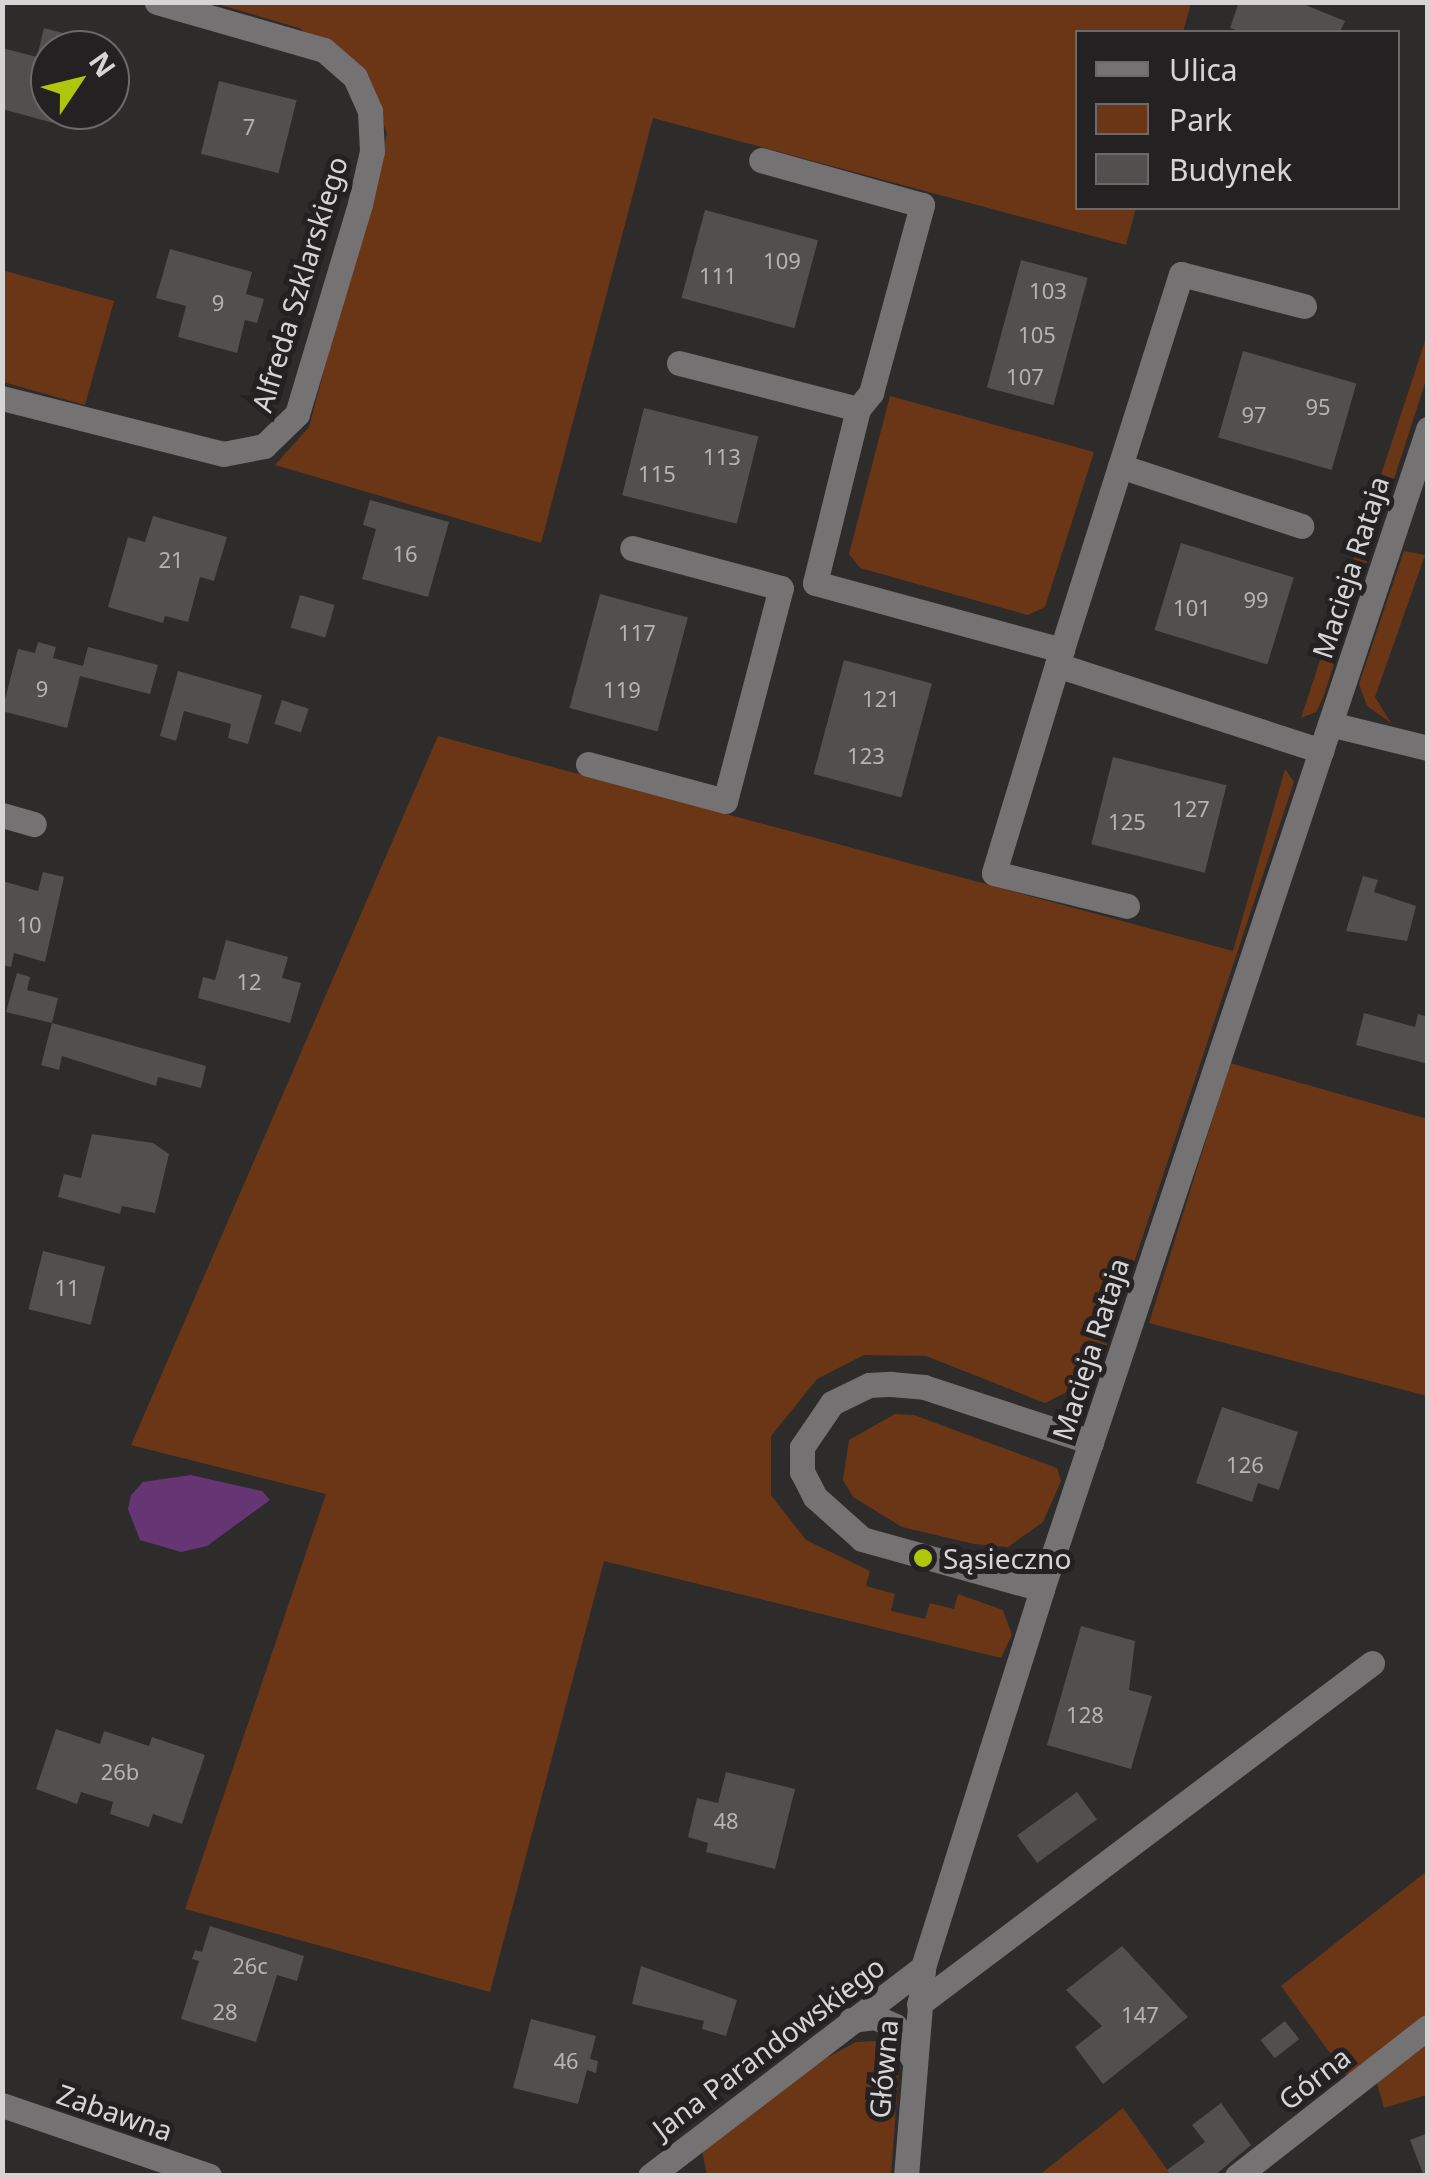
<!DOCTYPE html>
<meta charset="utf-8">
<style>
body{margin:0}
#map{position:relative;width:1430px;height:2178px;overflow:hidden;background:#2e2b2b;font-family:"Noto Sans",sans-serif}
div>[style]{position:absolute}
.green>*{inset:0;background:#6b3615}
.water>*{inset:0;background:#653673}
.building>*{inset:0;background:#524f4e;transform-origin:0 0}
.minor>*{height:25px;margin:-12.5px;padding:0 12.5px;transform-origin:12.5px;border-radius:12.5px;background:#747273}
.dots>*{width:28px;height:28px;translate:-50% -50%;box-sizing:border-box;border:5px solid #242122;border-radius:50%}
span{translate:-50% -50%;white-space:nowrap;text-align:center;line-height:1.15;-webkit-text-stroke:10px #242122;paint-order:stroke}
.number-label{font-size:22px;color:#b6b3b3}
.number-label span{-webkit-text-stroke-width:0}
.street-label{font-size:28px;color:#d7d4d5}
.poi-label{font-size:28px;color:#d7d4d5}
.left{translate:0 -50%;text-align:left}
.frame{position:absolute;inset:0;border:5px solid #d7d4d5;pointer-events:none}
.legend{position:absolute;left:1075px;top:30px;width:325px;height:180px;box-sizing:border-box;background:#242122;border:2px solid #6c696a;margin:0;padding:12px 18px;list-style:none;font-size:30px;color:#d7d4d5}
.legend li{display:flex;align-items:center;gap:20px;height:50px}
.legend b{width:50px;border:2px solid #6c696a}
.north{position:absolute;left:30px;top:30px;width:100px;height:100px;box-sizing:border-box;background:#242122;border:2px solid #6c696a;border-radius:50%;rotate:55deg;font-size:28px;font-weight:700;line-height:40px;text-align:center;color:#d7d4d5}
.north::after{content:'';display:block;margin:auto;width:35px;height:45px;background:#aec60c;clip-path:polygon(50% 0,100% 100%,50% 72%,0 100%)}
</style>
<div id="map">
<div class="green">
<i style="clip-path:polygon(214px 3px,1191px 3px,1183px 32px,1078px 32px,1078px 208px,1136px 208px,1126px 245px,653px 118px,541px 543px,275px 465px,309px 427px,387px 134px,367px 75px,345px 56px,299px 28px)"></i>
<i style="clip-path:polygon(2px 270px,114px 301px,85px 405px,3px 382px)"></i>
<i style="clip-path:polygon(1427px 335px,1427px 377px,1323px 698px,1316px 712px,1301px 718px)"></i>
<i style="clip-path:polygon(890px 396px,1094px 452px,1045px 607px,1028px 615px,860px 568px,849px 554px)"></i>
<i style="clip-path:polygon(1404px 551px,1425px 555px,1375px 697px,1391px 723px,1367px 706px,1359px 684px)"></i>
<i style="clip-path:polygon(438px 736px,1233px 951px,1285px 769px,1294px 782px,1096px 1377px,1045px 1403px,926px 1356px,864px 1355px,817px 1379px,771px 1436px,771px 1495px,806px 1540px,870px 1571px,866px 1586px,895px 1594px,891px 1611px,925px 1619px,930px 1603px,954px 1609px,958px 1594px,1003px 1610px,1012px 1635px,1001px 1658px,604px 1561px,490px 1992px,185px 1909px,326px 1494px,131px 1445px)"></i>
<i style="clip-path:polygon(1230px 1063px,1427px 1119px,1427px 1396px,1149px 1323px)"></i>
<i style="clip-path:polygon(895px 1414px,914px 1415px,1057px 1468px,1061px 1481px,1043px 1522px,1008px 1547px,974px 1544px,902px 1527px,853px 1497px,843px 1480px,849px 1440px)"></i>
<i style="clip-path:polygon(1427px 1871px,1427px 2016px,1349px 2079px,1281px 1986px)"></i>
<i style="clip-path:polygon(875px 2041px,899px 2069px,891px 2175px,707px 2175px,702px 2151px,806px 2069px,856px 2042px)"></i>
<i style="clip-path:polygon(1427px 2041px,1427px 2095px,1384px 2108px,1377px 2083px)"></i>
<i style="clip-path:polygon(1123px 2108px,1171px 2175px,1038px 2176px)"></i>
</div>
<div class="water">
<i style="clip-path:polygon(191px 1475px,262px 1491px,270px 1500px,207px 1546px,181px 1552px,140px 1540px,128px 1509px,131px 1495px,143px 1482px)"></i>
</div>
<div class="building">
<i style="clip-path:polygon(1239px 2px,1298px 2px,1345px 21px,1340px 32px,1242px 32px,1230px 28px)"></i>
<i style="clip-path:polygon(44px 28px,63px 33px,60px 46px,71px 49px,50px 50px,50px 110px,77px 110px,72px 128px,2px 109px,2px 48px,37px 57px)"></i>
<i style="left:219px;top:81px;width:80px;height:75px;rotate:14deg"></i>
<i style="left:705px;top:210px;width:117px;height:91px;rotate:15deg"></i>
<i style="clip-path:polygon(170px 249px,252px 272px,246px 294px,264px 299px,257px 323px,245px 320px,237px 353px,178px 337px,186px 306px,156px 298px)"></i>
<i style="left:1021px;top:260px;width:69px;height:132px;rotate:15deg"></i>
<i style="left:1243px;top:351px;width:118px;height:90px;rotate:16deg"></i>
<i style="left:644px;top:408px;width:118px;height:90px;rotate:14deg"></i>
<i style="clip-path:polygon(370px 500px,449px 522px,428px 597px,362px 579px,376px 529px,363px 525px)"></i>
<i style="clip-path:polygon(153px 516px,227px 537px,214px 581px,200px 577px,188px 622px,165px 616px,163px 623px,108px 607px,128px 537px,145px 542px)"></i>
<i style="left:1181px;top:543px;width:118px;height:91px;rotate:17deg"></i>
<i style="left:600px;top:594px;width:91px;height:118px;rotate:15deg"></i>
<i style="left:300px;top:595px;width:36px;height:34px;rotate:16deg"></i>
<i style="clip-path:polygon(38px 642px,56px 647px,53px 658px,83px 666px,88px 647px,158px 665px,150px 694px,80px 676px,67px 728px,2px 711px,18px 649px,35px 653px)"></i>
<i style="left:844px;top:660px;width:91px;height:118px;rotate:15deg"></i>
<i style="clip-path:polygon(178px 671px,262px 695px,248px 744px,228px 738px,231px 724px,184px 711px,176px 741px,160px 736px)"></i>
<i style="left:282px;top:700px;width:28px;height:25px;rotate:18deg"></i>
<i style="left:1113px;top:757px;width:117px;height:90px;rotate:14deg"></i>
<i style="clip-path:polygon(43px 872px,64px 877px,45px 962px,14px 953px,11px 967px,2px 965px,2px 881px,38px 891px)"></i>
<i style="clip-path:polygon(1363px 876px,1378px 880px,1374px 892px,1416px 906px,1407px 941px,1346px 931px)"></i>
<i style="clip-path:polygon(226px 940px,288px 957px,282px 978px,301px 983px,290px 1023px,198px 998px,203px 977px,215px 980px)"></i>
<i style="clip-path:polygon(17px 973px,30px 977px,27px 990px,58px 998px,52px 1023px,6px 1012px)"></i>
<i style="clip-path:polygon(1364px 1013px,1415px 1027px,1418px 1014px,1428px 1017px,1428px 1064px,1356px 1045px)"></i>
<i style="clip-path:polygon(52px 1023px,206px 1066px,201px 1088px,158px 1077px,156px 1086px,62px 1056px,59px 1070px,41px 1065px)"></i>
<i style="clip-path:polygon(92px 1134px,153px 1143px,169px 1154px,155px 1213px,122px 1206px,120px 1214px,58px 1197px,64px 1174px,81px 1178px)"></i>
<i style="left:43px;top:1251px;width:64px;height:60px;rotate:14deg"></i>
<i style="clip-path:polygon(1222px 1407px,1298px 1432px,1279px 1490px,1258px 1483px,1252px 1502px,1196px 1483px)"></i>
<i style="clip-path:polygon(1081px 1626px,1135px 1641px,1129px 1690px,1152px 1696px,1131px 1769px,1047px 1745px)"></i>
<i style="clip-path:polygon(56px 1729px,100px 1744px,104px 1731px,149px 1746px,152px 1737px,205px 1755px,182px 1824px,153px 1814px,149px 1827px,110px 1814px,113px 1802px,81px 1792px,77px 1804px,36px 1789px)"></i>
<i style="clip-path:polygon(726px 1772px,795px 1789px,775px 1869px,706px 1852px,708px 1843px,688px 1837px,697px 1798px,718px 1803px)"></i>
<i style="left:1077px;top:1792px;width:34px;height:74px;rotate:54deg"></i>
<i style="clip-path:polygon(210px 1926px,304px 1956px,297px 1981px,277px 1975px,256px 2042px,181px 2019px,199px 1961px,192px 1959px,195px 1950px,202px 1952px)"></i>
<i style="clip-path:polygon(1122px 1946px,1188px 2017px,1103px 2084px,1075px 2047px,1102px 2026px,1066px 1990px)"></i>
<i style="clip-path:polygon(641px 1966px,737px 2000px,726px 2036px,702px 2029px,704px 2021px,632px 2004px)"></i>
<i style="clip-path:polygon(531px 2019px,596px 2036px,590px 2059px,598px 2061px,596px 2073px,587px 2070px,578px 2104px,513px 2088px)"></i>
<i style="left:1285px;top:2021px;width:23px;height:31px;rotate:52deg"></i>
<i style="clip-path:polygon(1221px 2103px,1251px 2145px,1214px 2176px,1171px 2176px,1167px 2170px,1205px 2142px,1192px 2125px)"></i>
<i style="clip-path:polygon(1428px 2133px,1428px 2176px,1424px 2176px,1410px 2140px)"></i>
</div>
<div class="minor">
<i style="left:1304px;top:306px;width:127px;rotate:-165.4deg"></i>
<i style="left:1181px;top:274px;width:410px;rotate:107.6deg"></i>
<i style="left:1057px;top:665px;width:278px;rotate:18deg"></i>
<i style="left:679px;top:363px;width:185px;rotate:14.4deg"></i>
<i style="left:858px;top:409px;width:21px;rotate:-51deg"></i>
<i style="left:871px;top:393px;width:195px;rotate:-74.8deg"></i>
<i style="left:922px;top:205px;width:167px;rotate:-164.4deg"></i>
<i style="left:2px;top:398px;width:228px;rotate:14.2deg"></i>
<i style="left:223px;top:454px;width:42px;rotate:-11deg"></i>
<i style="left:264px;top:446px;width:46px;rotate:-44.1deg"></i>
<i style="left:297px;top:414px;width:219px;rotate:-73.3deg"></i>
<i style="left:360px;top:204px;width:54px;rotate:-77.2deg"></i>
<i style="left:372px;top:151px;width:40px;rotate:-92.9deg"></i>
<i style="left:370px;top:111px;width:37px;rotate:-114deg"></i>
<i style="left:355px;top:77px;width:41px;rotate:-138.9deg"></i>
<i style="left:324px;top:50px;width:174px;rotate:-164deg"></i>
<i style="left:858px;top:409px;width:179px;rotate:103.9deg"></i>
<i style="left:815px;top:583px;width:256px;rotate:15.2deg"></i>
<i style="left:1120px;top:466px;width:191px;rotate:18.3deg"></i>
<i style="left:1057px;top:665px;width:217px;rotate:106.9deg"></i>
<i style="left:994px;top:873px;width:137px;rotate:13.9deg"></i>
<i style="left:1330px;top:724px;width:101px;rotate:13.8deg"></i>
<i style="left:588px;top:764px;width:142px;rotate:15.1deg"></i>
<i style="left:725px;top:801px;width:220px;rotate:-75.3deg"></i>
<i style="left:781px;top:588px;width:154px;rotate:-165deg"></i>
<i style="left:2px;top:815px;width:33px;rotate:16deg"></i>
<i style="left:1042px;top:1589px;width:187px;rotate:-164.5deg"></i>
<i style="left:862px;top:1539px;width:63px;rotate:-138.2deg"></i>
<i style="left:815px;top:1497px;width:28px;rotate:-117deg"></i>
<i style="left:802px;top:1472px;width:25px;rotate:-90deg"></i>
<i style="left:802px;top:1447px;width:53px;rotate:-55.7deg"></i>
<i style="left:832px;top:1403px;width:41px;rotate:-25.9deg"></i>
<i style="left:869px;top:1385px;width:22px;rotate:-3deg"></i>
<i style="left:891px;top:1384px;width:33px;rotate:5deg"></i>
<i style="left:924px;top:1387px;width:176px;rotate:18.2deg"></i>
<i style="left:919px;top:2004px;width:567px;rotate:-36.97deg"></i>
<i style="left:851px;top:2020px;width:24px;rotate:-7deg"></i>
<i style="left:875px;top:2017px;width:22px;rotate:24deg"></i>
<i style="left:895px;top:2026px;width:37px;rotate:61deg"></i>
<i style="left:2px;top:2105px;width:219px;rotate:18.9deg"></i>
<i style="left:650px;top:2176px;width:344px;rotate:-37.4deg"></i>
<i style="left:906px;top:2176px;width:210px;rotate:-85.3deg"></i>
<i style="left:923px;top:1967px;width:396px;rotate:-72.5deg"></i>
<i style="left:1042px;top:1589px;width:1223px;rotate:-71.59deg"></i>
<i style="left:1237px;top:2176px;width:242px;rotate:-38deg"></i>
</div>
<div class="dots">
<i style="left:923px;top:1558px;background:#aec60c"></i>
</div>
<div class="number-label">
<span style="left:249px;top:127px">7</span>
<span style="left:782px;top:261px">109</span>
<span style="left:718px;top:276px">111</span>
<span style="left:1048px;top:291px">103</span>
<span style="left:218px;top:303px">9</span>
<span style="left:1037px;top:335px">105</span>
<span style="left:1025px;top:377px">107</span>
<span style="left:1318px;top:407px">95</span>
<span style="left:1254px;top:415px">97</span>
<span style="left:722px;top:457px">113</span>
<span style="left:657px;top:474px">115</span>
<span style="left:405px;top:554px">16</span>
<span style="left:171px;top:560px">21</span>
<span style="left:1256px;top:600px">99</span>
<span style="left:1192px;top:608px">101</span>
<span style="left:637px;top:633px">117</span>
<span style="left:42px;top:689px">9</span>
<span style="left:622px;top:690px">119</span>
<span style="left:881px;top:699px">121</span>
<span style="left:866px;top:756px">123</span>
<span style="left:1191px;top:809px">127</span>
<span style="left:1127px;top:822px">125</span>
<span style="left:29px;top:925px">10</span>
<span style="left:249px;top:982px">12</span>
<span style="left:67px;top:1288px">11</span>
<span style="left:1245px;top:1465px">126</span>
<span style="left:1085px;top:1715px">128</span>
<span style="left:120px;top:1772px">26b</span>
<span style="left:726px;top:1821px">48</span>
<span style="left:250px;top:1966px">26c</span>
<span style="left:225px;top:2012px">28</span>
<span style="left:1140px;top:2015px">147</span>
<span style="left:566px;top:2061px">46</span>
</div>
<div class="street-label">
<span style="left:299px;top:284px;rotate:-73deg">Alfreda Szklarskiego</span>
<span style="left:1350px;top:567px;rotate:-72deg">Macieja Rataja</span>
<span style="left:1090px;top:1349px;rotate:-72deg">Macieja Rataja</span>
<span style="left:768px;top:2047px;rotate:-37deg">Jana Parandowskiego</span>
<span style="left:883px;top:2069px;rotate:-85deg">Główna</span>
<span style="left:1314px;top:2078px;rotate:-38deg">Górna</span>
<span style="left:115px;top:2112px;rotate:19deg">Zabawna</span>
</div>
<div class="poi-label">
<span class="left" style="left:943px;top:1558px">Sąsieczno</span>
</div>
<div class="frame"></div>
<ul class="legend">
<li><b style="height:12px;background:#747273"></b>Ulica</li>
<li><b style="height:28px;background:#6b3615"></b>Park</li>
<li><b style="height:28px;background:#524f4e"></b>Budynek</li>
</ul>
<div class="north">N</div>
</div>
